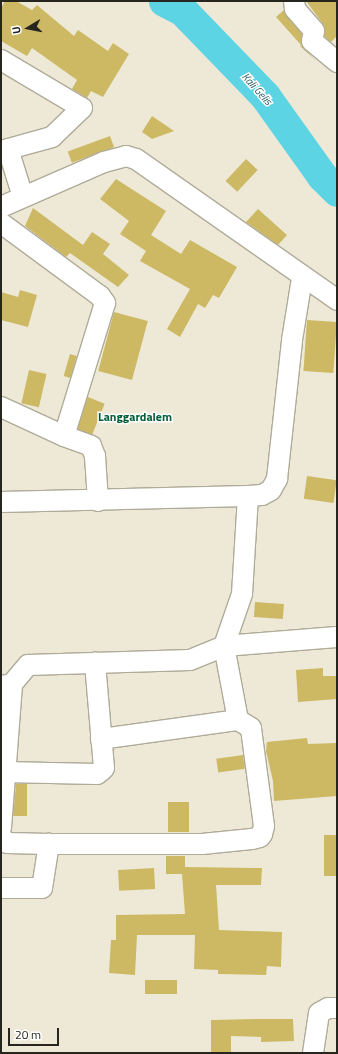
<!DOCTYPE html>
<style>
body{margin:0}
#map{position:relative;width:338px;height:1054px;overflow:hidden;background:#eee9d7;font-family:"Titillium Web",sans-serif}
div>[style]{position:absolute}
.river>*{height:31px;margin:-15.5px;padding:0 15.5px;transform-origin:15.5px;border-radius:15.5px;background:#5dd4e4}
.building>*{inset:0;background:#cdb964;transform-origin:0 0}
.roads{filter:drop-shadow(1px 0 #afab99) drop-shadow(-1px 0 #afab99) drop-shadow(0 1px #afab99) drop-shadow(0 -1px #afab99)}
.minor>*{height:20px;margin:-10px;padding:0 10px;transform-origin:10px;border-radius:10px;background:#fff}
span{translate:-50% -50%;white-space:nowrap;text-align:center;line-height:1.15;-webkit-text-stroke:3px #fff;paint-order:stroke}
.water-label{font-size:11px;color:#2c5e65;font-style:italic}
.quarter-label{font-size:12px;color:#005d37;font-weight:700}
.frame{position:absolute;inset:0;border:2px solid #26251e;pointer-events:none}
.north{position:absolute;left:8px;top:8px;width:40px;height:40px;-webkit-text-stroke:3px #fff;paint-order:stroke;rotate:260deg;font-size:11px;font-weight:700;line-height:16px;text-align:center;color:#26251e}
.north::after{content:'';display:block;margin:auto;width:14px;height:18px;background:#26251e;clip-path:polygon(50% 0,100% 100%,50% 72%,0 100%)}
.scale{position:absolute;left:8px;top:1028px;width:51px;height:18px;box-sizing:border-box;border:2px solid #26251e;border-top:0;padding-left:5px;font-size:12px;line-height:14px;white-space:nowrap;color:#26251e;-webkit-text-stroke:3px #fff;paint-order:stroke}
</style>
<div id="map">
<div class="river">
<i style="left:164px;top:1px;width:20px;rotate:27deg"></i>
<i style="left:182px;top:10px;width:120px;rotate:46deg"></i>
<i style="left:265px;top:96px;width:98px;rotate:54.5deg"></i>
<i style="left:322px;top:176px;width:21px;rotate:45deg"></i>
</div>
<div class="building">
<i style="clip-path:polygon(5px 1px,16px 1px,32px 10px,37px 5px,74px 36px,78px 30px,108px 51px,113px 43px,129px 54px,103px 97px,91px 91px,87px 98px,72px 89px,77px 80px,32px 48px,27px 56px,1px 41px,1px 8px)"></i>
<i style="clip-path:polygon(306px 1px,337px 1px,337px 36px,331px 42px,325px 37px,323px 24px)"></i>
<i style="clip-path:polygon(284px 10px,302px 34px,301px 45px,315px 60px,300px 46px,301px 45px,276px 17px)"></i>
<i style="clip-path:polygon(152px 116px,174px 131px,152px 139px,142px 132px)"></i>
<i style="left:110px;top:136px;width:12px;height:45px;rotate:70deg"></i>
<i style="left:246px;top:159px;width:16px;height:30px;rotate:43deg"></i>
<i style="clip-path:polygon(116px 179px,166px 211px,151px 235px,181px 254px,190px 240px,237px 267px,219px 298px,213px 295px,205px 308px,198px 304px,180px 337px,167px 329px,190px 289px,140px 261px,146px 251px,120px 234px,129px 221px,100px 199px)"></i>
<i style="clip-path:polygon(33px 208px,83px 245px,92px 232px,110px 244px,103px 254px,129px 275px,118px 287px,70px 253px,66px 257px,25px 226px)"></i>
<i style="clip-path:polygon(258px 209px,287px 235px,278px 245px,246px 222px)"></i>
<i style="clip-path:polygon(20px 290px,37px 295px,28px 327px,1px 320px,1px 292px,18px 297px)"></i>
<i style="left:114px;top:312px;width:35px;height:61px;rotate:15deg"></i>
<i style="left:307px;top:320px;width:30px;height:51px;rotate:4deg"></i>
<i style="left:70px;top:354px;width:7px;height:23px;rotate:16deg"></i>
<i style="left:29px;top:370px;width:18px;height:34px;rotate:13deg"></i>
<i style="left:88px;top:397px;width:18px;height:34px;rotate:22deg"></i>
<i style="left:307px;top:476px;width:30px;height:23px;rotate:8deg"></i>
<i style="left:255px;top:602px;width:29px;height:15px;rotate:4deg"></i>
<i style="clip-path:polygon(323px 668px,323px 676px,337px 676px,337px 699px,298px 702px,296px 670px)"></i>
<i style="clip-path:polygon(307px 738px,308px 744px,336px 743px,337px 796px,274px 801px,273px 781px,266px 751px,267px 742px)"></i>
<i style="left:243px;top:755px;width:14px;height:27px;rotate:82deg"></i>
<i style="clip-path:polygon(16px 784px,27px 784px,27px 816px,13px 816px)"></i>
<i style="left:168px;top:802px;width:21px;height:30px"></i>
<i style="left:324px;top:835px;width:13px;height:41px"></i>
<i style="clip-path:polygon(166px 856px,185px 856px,185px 867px,262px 868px,261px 885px,216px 885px,219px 930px,282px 932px,281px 967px,267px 966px,266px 975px,218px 974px,218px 970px,194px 969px,195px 935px,137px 935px,135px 975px,109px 973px,111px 940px,116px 940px,116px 915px,185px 914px,182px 874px,166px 874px)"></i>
<i style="left:154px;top:868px;width:21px;height:36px;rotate:87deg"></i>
<i style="left:145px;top:980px;width:32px;height:14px"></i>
<i style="clip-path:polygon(260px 1019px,293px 1019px,294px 1041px,261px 1042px,261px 1037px,231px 1036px,231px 1053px,211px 1053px,211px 1020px)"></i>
</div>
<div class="roads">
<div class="minor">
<i style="left:294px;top:1px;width:8px;rotate:83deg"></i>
<i style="left:295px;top:9px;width:29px;rotate:49deg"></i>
<i style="left:314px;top:31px;width:10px;rotate:101deg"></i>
<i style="left:312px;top:41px;width:33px;rotate:40deg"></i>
<i style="left:1px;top:60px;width:94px;rotate:30.7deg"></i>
<i style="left:82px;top:108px;width:42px;rotate:136deg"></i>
<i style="left:52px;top:137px;width:53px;rotate:164.6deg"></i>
<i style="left:8px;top:149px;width:50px;rotate:72.6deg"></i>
<i style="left:1px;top:207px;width:112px;rotate:-23.6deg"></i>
<i style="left:104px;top:162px;width:23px;rotate:-15deg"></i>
<i style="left:126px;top:156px;width:10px;rotate:17deg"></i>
<i style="left:136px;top:159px;width:246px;rotate:35deg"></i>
<i style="left:1px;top:223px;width:123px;rotate:36.4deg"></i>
<i style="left:100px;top:296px;width:9px;rotate:54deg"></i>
<i style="left:105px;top:303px;width:139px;rotate:107.1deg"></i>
<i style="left:64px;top:436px;width:29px;rotate:20deg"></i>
<i style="left:91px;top:446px;width:11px;rotate:68deg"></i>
<i style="left:95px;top:456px;width:45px;rotate:86.2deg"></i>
<i style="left:1px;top:407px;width:69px;rotate:24.7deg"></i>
<i style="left:1px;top:502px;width:247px;rotate:-1.4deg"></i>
<i style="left:248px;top:496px;width:14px;rotate:-4deg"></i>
<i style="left:262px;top:495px;width:10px;rotate:-29deg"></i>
<i style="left:271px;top:490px;width:13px;rotate:-61deg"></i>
<i style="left:277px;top:479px;width:140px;rotate:-83.8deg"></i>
<i style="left:292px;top:340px;width:63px;rotate:-80.8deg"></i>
<i style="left:1px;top:686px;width:11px;rotate:-10deg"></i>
<i style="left:12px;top:684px;width:25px;rotate:-50deg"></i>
<i style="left:28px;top:665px;width:162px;rotate:-1.8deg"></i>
<i style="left:190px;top:660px;width:37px;rotate:-22deg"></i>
<i style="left:224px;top:646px;width:113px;rotate:-4.6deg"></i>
<i style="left:101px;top:739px;width:138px;rotate:-7.9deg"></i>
<i style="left:4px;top:772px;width:93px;rotate:1.2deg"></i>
<i style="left:97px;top:774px;width:5px;rotate:-37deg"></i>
<i style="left:101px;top:771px;width:4px;rotate:-45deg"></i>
<i style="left:104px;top:768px;width:106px;rotate:-94.9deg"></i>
<i style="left:1px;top:828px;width:144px;rotate:-85.6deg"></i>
<i style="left:1px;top:837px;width:8px;rotate:45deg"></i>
<i style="left:7px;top:843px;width:42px;rotate:1.4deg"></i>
<i style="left:1px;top:888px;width:41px"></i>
<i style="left:42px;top:888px;width:45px;rotate:-81deg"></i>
<i style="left:49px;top:844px;width:153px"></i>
<i style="left:202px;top:844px;width:50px;rotate:-5.7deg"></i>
<i style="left:252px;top:839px;width:8px;rotate:-14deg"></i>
<i style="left:260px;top:837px;width:4px;rotate:-56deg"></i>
<i style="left:262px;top:834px;width:8px;rotate:-76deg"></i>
<i style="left:264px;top:826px;width:99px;rotate:-97.6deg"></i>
<i style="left:251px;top:728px;width:15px;rotate:-148deg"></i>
<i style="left:238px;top:720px;width:75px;rotate:-100.7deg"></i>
<i style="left:224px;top:646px;width:55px;rotate:-70.9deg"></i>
<i style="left:242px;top:594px;width:98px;rotate:-86.5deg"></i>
<i style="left:313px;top:1053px;width:40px;rotate:-81.5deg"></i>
<i style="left:319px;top:1013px;width:10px;rotate:-29deg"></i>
<i style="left:328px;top:1008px;width:9px"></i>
</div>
</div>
<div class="water-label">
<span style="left:257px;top:89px;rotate:48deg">Kali Gelis</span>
</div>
<div class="quarter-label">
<span style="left:135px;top:417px">Langgardalem</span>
</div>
<div class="frame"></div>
<div class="north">U</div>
<div class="scale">20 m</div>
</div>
